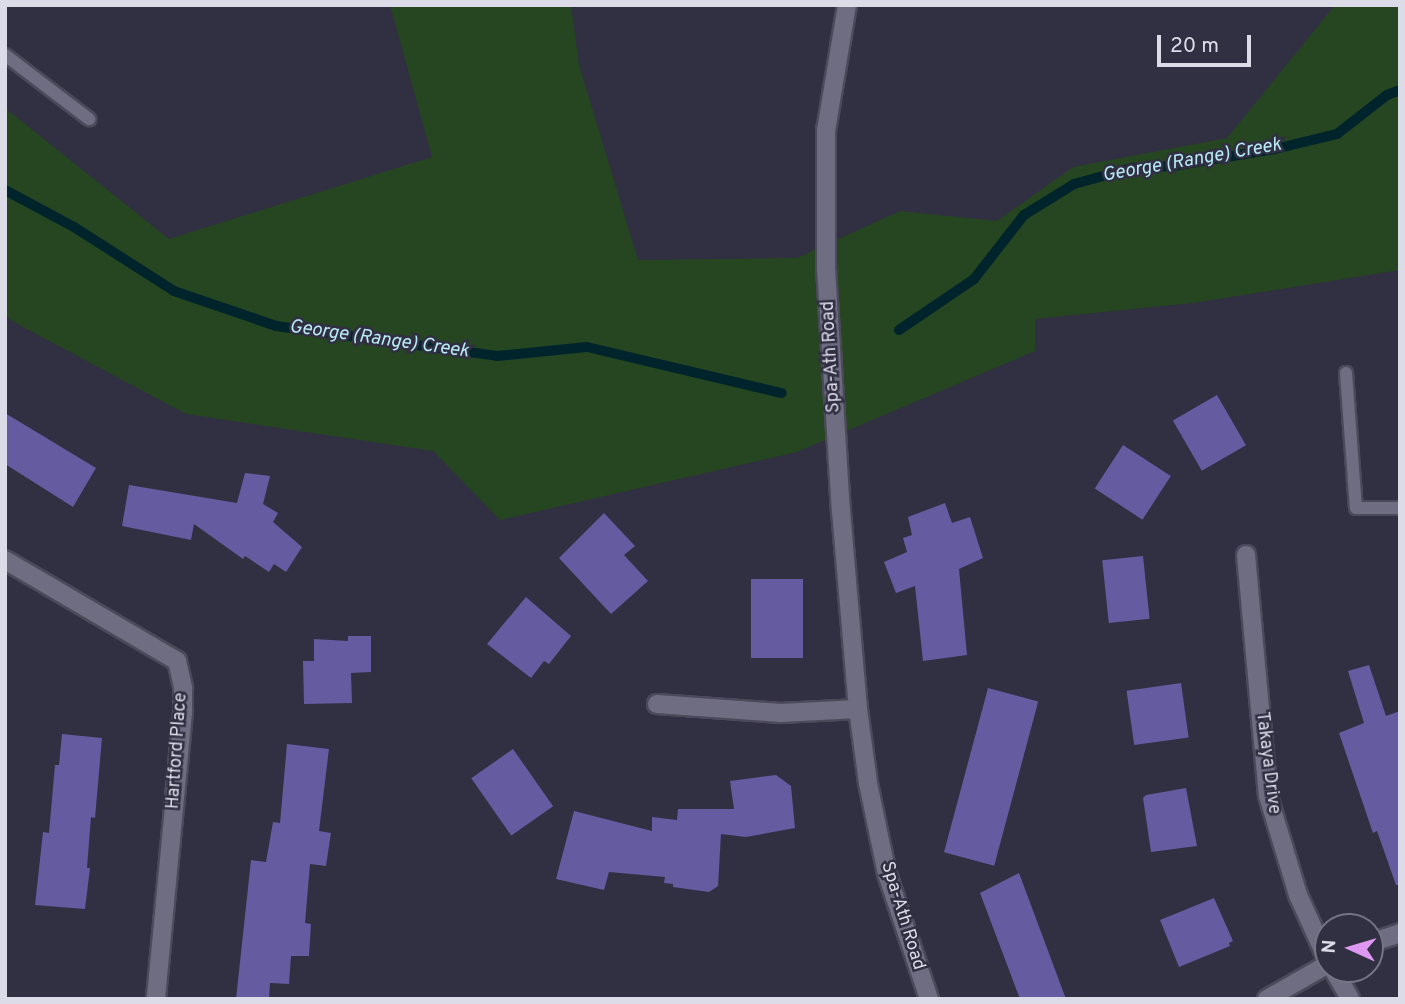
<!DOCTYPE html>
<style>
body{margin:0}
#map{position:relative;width:1405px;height:1004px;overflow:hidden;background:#312f42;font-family:Overpass,sans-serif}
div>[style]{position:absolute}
.green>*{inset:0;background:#254621}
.stream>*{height:10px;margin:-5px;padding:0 5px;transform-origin:5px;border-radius:5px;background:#00242b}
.building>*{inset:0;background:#655ba0;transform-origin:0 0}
.roads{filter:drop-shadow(2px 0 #4c4a5a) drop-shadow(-2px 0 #4c4a5a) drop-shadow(0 2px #4c4a5a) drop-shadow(0 -2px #4c4a5a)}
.service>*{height:12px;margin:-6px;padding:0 6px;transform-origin:6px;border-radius:6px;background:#6e6d82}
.minor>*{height:18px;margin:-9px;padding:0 9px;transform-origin:9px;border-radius:9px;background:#6e6d82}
span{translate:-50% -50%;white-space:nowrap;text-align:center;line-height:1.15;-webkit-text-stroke:5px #312f42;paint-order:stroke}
.street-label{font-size:18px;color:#dcdbe8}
.water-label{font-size:19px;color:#b7eaf6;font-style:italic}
.frame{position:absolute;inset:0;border:7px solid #dcdbe8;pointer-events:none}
.north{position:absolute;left:1314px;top:913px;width:70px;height:70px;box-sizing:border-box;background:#312f42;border:2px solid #757484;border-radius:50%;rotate:274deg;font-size:19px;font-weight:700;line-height:28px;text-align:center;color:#dcdbe8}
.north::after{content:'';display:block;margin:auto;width:24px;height:32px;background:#df98f2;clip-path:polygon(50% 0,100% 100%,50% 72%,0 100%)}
.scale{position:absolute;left:1157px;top:35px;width:94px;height:32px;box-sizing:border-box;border:4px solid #dcdbe8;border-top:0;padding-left:9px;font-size:21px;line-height:24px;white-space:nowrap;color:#dcdbe8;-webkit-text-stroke:5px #312f42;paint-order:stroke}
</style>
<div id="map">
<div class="green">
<i style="clip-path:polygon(390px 5px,571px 5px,579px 65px,638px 260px,797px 258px,900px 211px,997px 221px,1073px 167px,1227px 138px,1335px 5px,1400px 5px,1400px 270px,1193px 303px,1035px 319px,1035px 351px,797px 452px,500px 520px,433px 451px,186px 414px,12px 321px,5px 314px,5px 108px,169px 239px,432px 157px)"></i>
</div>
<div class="stream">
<i style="left:5px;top:190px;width:78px;rotate:28.2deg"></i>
<i style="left:74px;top:227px;width:119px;rotate:32.6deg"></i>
<i style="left:174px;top:291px;width:108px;rotate:18.9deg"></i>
<i style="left:276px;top:326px;width:223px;rotate:7.7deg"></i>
<i style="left:497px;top:356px;width:90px;rotate:-5.7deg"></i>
<i style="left:587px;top:347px;width:200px;rotate:13.3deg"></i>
<i style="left:899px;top:330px;width:91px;rotate:-34.2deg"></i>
<i style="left:974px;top:279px;width:81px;rotate:-52deg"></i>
<i style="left:1024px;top:215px;width:59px;rotate:-31.8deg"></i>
<i style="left:1074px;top:184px;width:60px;rotate:-15.4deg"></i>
<i style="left:1132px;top:168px;width:41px;rotate:-2.8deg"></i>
<i style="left:1173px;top:166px;width:103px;rotate:-9.5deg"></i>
<i style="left:1275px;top:149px;width:64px;rotate:-13.6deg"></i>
<i style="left:1337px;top:134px;width:63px;rotate:-38deg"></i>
<i style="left:1387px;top:95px;width:14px;rotate:-21deg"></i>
</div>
<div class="building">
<i style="left:1217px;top:395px;width:58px;height:51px;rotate:60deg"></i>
<i style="clip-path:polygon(5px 413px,96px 468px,73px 507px,5px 464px)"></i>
<i style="left:1123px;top:445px;width:57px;height:52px;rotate:33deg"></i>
<i style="clip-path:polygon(245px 473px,270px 476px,263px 504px,278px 513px,273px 522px,302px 547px,286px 572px,274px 564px,269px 572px,245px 556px,243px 559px,194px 524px,191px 540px,122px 526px,129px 485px,237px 503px)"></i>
<i style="clip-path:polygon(945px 503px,952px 523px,970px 517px,983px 558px,959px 569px,967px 655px,923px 661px,915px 586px,896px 593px,884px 562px,907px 552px,903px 538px,912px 535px,908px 517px)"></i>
<i style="clip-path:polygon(604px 513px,635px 546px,624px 555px,648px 581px,611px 614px,559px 558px)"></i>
<i style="left:1143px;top:556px;width:63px;height:41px;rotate:84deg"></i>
<i style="left:803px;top:579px;width:79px;height:52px;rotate:90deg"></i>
<i style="clip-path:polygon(526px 597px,571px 636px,549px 664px,544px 661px,531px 678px,487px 644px)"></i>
<i style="clip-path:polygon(348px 636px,371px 636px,371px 672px,351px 673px,352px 703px,304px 704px,303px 661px,314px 661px,314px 639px,348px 641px)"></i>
<i style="clip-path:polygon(1369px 665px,1386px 716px,1400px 711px,1400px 885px,1396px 885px,1377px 831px,1373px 833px,1339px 733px,1364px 723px,1348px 671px)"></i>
<i style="left:1181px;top:683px;width:55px;height:55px;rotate:82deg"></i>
<i style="left:988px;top:688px;width:52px;height:170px;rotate:15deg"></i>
<i style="clip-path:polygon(62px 734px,102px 738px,95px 818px,91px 817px,87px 868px,90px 868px,85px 909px,35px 905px,43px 832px,49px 833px,55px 765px,59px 765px)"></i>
<i style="clip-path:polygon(287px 744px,329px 749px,319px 831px,331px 833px,326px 866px,310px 864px,305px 923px,311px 924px,309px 956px,291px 956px,289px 984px,270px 983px,269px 999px,236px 999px,251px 860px,266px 862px,273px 822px,280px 823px)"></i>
<i style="left:513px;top:749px;width:70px;height:51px;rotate:55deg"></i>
<i style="clip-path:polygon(776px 775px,791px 786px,795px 828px,746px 837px,721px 834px,718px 886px,709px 892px,673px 887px,673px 884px,664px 883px,665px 877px,609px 872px,604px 890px,556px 879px,574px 811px,652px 831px,652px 817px,677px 820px,678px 809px,734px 809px,730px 781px)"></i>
<i style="clip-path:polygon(1186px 788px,1197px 846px,1151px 852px,1143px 798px,1146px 795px)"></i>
<i style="clip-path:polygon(1019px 873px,1066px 999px,1020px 999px,980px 893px)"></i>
<i style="clip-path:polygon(1214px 898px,1233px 941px,1229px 943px,1230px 946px,1179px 967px,1160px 920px)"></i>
</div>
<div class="roads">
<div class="service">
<i style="left:5px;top:55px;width:106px;rotate:37.3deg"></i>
<i style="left:1346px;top:373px;width:135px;rotate:85.8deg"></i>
<i style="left:1356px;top:508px;width:44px"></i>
</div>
<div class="minor">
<i style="left:847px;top:5px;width:127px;rotate:99.5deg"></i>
<i style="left:826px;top:130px;width:138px;rotate:90deg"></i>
<i style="left:826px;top:268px;width:243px;rotate:86.5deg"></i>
<i style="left:841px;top:511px;width:199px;rotate:85.1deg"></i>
<i style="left:858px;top:709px;width:75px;rotate:82.3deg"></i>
<i style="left:868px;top:783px;width:93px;rotate:78.2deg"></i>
<i style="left:887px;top:874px;width:132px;rotate:71.4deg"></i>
<i style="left:1246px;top:555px;width:242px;rotate:84.8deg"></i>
<i style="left:1268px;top:796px;width:103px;rotate:73.1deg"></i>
<i style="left:1298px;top:895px;width:72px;rotate:65.6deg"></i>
<i style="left:5px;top:560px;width:199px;rotate:30.4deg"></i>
<i style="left:177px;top:661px;width:28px;rotate:77deg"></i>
<i style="left:183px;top:688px;width:24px;rotate:90deg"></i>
<i style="left:183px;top:712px;width:288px;rotate:95.4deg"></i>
<i style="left:657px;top:704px;width:124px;rotate:4.2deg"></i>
<i style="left:781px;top:713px;width:77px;rotate:-3deg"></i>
<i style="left:1370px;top:943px;width:32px;rotate:-18deg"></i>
<i style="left:1333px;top:969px;width:34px;rotate:60deg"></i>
<i style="left:1267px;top:999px;width:70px;rotate:-29.8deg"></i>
</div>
</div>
<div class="street-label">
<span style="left:832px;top:357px;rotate:-93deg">Spa-Ath Road</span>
<span style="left:178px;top:751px;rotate:-86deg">Hartford Place</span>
<span style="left:1267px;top:763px;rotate:83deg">Takaya Drive</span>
<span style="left:902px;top:916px;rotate:73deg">Spa-Ath Road</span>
</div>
<div class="water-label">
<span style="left:1192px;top:161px;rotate:-10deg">George (Range) Creek</span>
<span style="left:379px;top:340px;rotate:8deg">George (Range) Creek</span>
</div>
<div class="frame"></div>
<div class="north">N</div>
<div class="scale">20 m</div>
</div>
